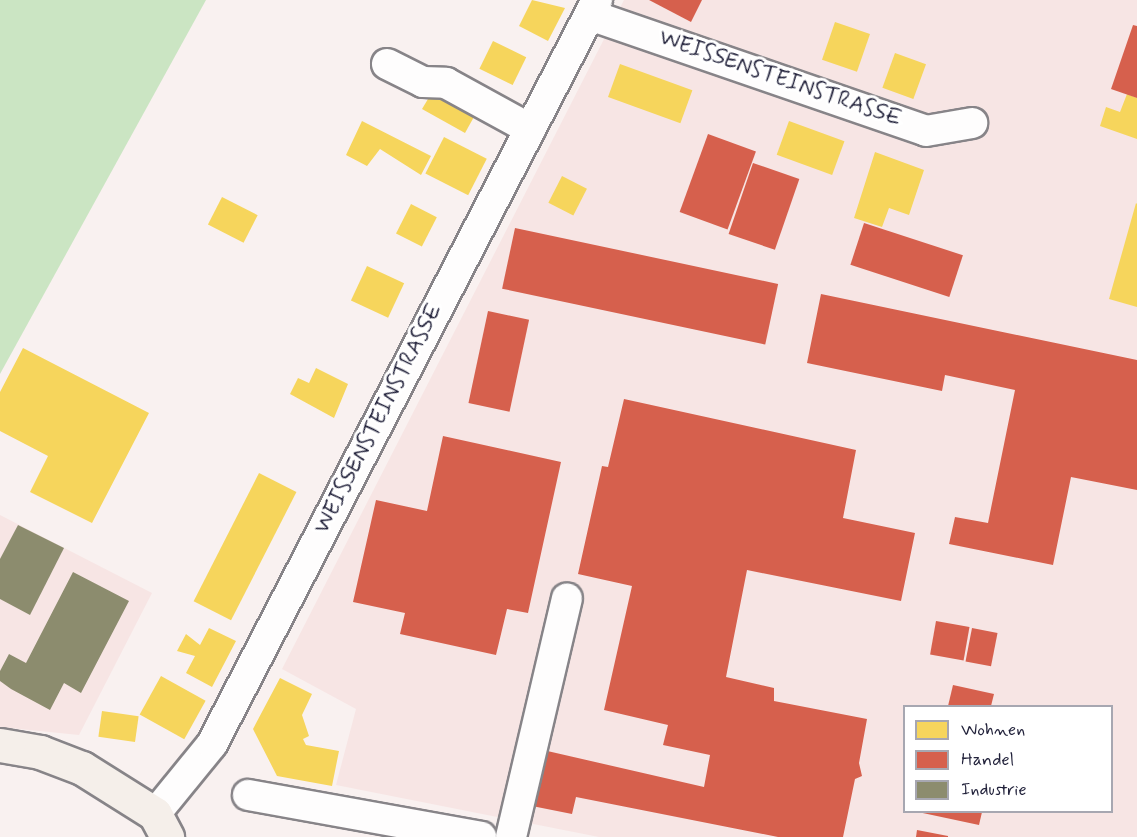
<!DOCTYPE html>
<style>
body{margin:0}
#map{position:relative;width:1137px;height:837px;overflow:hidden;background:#f9f1f0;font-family:Mynerve,sans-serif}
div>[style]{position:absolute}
.built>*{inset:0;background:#f7e5e4}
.green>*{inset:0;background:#cbe5c3}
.homes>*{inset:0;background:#f6d55c;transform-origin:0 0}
.shops>*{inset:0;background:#d6604d;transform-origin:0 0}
.industry>*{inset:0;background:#8c8c6e}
.roads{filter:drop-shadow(2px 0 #878488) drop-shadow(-2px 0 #878488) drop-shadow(0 2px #878488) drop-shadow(0 -2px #878488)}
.minor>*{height:30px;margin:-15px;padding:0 15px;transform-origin:15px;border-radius:15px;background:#fefdfd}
.major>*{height:33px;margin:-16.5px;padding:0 16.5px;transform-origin:16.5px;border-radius:16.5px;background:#f5efea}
span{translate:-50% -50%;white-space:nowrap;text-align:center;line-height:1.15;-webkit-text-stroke:6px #fff;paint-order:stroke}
.street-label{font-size:22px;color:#22223b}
.legend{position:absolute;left:903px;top:705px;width:210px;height:108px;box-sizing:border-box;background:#fff;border:2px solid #a7a7b1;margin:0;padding:8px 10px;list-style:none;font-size:18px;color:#22223b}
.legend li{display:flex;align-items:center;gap:12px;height:30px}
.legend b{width:30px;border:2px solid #a7a7b1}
</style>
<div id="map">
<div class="built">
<i style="clip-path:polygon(evenodd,624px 0,1137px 0,1137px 837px,599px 837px,336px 785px,356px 709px,282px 669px,624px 0,904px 706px,1112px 706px,1112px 812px,904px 812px,904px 706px)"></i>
<i style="clip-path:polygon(0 515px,152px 593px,79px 735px,0 727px)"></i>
</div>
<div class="green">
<i style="clip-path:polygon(0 0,206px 0,0 374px)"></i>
</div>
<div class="homes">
<i style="clip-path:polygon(532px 0,565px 8px,548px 41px,519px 26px)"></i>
<i style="left:835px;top:22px;width:37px;height:40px;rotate:19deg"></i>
<i style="left:493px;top:41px;width:37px;height:31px;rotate:26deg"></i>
<i style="left:895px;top:53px;width:33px;height:37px;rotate:20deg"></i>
<i style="left:620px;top:64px;width:77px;height:35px;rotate:20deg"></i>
<i style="clip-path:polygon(434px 89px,480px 106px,465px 133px,422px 109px)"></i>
<i style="clip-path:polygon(1127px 94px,1137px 98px,1137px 139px,1100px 126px,1106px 107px,1120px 112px)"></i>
<i style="clip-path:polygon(362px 121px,431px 156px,421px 175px,380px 149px,367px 166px,346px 155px)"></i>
<i style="left:789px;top:121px;width:59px;height:36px;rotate:20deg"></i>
<i style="left:444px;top:137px;width:48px;height:41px;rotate:27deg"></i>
<i style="clip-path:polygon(875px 152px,924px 170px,909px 215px,889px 208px,882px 227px,854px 218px)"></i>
<i style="left:562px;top:176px;width:28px;height:30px;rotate:27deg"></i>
<i style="left:222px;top:197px;width:40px;height:31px;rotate:27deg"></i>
<i style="clip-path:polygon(1136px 203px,1137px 204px,1137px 307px,1109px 299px)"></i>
<i style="left:411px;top:204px;width:29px;height:33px;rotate:27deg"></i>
<i style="left:367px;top:266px;width:41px;height:38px;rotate:25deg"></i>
<i style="clip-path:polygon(23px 348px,149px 413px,92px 523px,30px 492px,48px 456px,0 431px,0 392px)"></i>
<i style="clip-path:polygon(316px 368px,348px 384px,334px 418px,290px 394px,298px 378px,309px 383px)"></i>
<i style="left:259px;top:473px;width:42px;height:144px;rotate:27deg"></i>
<i style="clip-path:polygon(209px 628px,236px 641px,212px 687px,186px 673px,195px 656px,177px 651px,186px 634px,200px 645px)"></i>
<i style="left:161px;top:676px;width:51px;height:44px;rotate:29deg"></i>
<i style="clip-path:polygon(280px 678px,312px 694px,302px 715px,309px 736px,303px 739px,306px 745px,339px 751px,332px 786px,277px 776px,253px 729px)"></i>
<i style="left:102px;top:711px;width:37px;height:26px;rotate:8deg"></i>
</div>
<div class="shops">
<i style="clip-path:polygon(649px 0,702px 0,691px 22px)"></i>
<i style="clip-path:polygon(1133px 25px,1137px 26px,1137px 98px,1111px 89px)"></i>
<i style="left:708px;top:134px;width:51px;height:83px;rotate:20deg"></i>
<i style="left:753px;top:163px;width:49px;height:75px;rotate:19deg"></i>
<i style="left:864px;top:223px;width:104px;height:44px;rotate:18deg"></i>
<i style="left:515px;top:228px;width:269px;height:62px;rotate:12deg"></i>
<i style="clip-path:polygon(821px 294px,1137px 360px,1137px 490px,1071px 477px,1053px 565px,949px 544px,955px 517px,988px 523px,1015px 390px,945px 375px,942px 391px,807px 363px)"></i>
<i style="left:488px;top:311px;width:42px;height:94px;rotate:12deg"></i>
<i style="clip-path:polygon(624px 399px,856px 450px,843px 518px,915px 533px,901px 601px,747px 570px,726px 677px,774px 688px,774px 701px,867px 719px,859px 763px,862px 776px,855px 779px,843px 837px,778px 837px,576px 797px,572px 814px,532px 806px,543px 750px,704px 787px,710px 755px,663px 745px,668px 725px,604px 710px,632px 586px,578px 574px,602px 466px,608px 467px)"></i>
<i style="clip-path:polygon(443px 436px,561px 462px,528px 613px,507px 609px,496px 655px,400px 634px,405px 613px,353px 602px,376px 500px,427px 511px)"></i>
<i style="left:936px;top:621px;width:34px;height:34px;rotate:10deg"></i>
<i style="left:972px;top:628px;width:26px;height:34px;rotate:11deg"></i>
<i style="clip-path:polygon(953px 685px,994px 694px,991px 706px,948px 706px)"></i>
<i style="clip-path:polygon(918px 812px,982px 812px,979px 825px)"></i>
<i style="clip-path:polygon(917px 830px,948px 836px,948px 837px,916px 837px)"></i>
</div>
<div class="industry">
<i style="clip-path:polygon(18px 525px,64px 548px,30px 615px,0 599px,0 559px)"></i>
<i style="clip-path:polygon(73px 572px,129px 601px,81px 693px,64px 683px,50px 710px,11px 689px,0 681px,0 671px,9px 654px,26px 663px)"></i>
</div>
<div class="roads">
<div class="minor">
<i style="left:590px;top:15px;width:355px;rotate:19deg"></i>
<i style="left:926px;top:131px;width:47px;rotate:-9.9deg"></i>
<i style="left:387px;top:64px;width:40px;rotate:26.6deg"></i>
<i style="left:423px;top:82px;width:23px;rotate:2deg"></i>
<i style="left:446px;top:83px;width:96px;rotate:28.7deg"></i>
<i style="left:248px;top:795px;width:237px;rotate:10.2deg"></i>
<i style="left:155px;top:814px;width:90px;rotate:-50.8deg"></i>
<i style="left:212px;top:744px;width:838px;rotate:-62.64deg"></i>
<i style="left:511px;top:837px;width:245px;rotate:-76.8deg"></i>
</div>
<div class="major">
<i style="left:0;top:745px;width:41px;rotate:9.9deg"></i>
<i style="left:40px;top:752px;width:45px;rotate:20.9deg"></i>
<i style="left:82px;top:768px;width:86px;rotate:32.2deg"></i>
<i style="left:155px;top:814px;width:26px;rotate:62deg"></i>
</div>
</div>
<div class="street-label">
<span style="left:780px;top:79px;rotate:19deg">WEISSENSTEINSTRASSE</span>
<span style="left:379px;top:419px;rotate:-63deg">WEISSENSTEINSTRASSE</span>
</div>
<ul class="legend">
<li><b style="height:16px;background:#f6d55c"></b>Wohnen</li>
<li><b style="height:16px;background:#d6604d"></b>Handel</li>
<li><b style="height:16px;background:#8c8c6e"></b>Industrie</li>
</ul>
</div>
